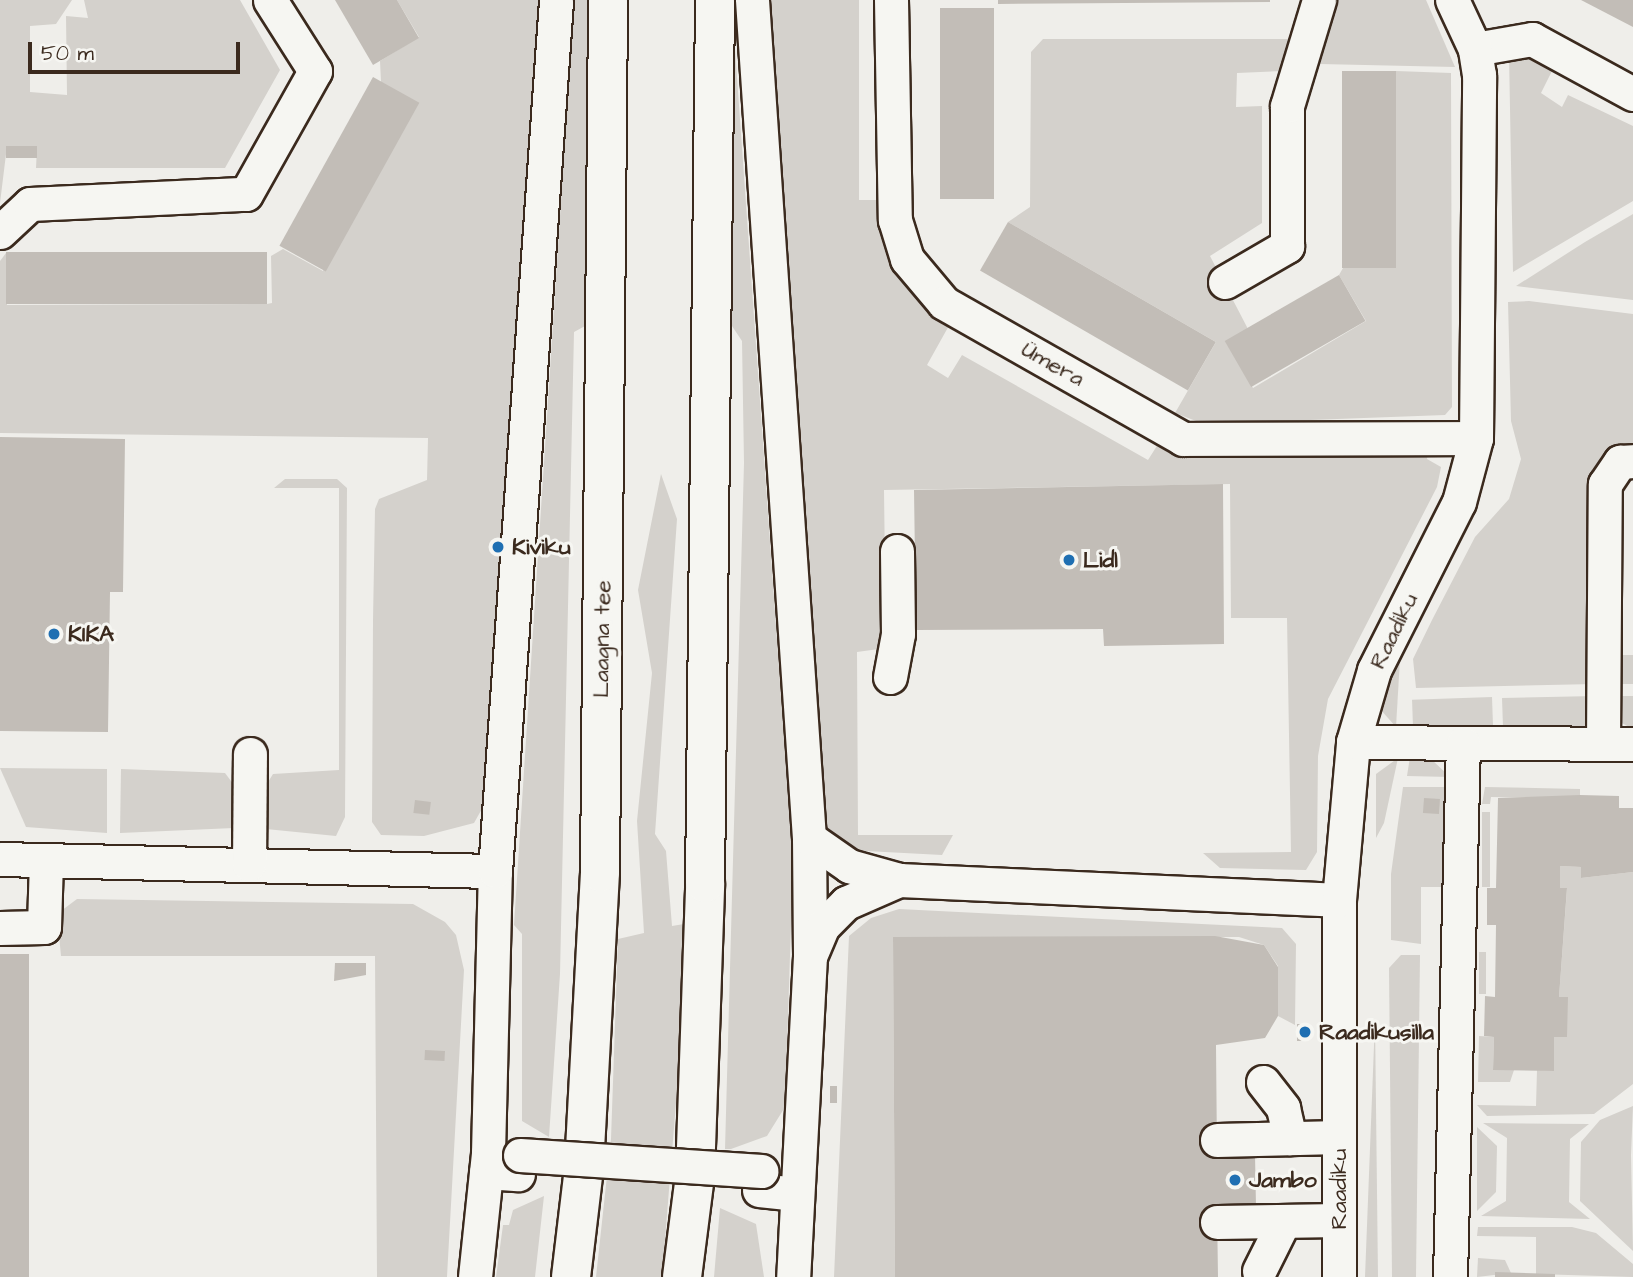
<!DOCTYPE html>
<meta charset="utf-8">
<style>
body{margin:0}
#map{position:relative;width:1633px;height:1277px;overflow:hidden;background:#efeeea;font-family:"Architects Daughter",sans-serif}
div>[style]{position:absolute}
.green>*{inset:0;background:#d4d1cc;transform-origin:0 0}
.building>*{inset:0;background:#c2bdb7;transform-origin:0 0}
.roads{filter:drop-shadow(2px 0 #3b2a1e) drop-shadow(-2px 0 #3b2a1e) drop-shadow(0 2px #3b2a1e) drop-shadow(0 -2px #3b2a1e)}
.minor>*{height:33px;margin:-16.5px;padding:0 16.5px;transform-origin:16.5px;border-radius:16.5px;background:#f6f6f2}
.major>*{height:38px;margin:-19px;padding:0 19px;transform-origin:19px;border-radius:19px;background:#f6f6f2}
.bridges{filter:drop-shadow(2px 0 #3b2a1e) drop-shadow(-2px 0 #3b2a1e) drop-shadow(0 2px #3b2a1e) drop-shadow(0 -2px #3b2a1e)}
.minor-bridge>*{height:33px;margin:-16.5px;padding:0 16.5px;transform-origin:16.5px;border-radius:16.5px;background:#f6f6f2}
.dots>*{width:19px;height:19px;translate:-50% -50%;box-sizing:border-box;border:4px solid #f6f6f2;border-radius:50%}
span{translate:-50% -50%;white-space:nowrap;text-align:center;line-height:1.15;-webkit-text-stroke:6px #f6f6f2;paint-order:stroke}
.street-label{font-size:23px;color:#3b2a1e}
.poi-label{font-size:23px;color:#3b2a1e;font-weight:700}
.left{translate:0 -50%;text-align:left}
.scale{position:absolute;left:28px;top:42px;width:212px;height:32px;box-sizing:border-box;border:4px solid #3b2a1e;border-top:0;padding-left:9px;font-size:21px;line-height:24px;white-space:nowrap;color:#3b2a1e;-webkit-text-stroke:5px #f6f6f2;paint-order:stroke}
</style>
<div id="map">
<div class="green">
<i style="clip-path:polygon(0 0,72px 0,56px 24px,30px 26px,30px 92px,67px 95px,66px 16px,88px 18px,84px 0,240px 0,280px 70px,225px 168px,36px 168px,37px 147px,7px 146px,0 203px)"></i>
<i style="clip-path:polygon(397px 0,543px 0,483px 807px,474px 823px,424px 836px,381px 835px,372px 822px,373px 620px,375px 509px,379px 499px,427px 480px,428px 438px,0 433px,0 261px,6px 253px,7px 305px,267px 304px,272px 303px,271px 256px,283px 249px,323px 271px,381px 82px,380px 61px,419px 37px)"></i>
<i style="clip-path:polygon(574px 0,589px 0,585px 326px,574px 332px,560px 974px,549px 1137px,522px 1121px,522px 934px,514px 925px)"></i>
<i style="clip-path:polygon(767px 0,859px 0,859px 200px,883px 200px,951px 322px,927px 365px,948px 378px,962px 355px,1148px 460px,1160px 441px,1201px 457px,1428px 451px,1427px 459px,1441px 467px,1437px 487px,1328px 699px,1318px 756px,1317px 852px,1306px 870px,1220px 868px,1203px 853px,1291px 852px,1287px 618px,1231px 618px,1230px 484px,884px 490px,886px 648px,857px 652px,858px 835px,953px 835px,942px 855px,866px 851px,844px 848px,825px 826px)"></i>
<i style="clip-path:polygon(1338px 0,1426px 0,1455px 67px,1320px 64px)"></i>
<i style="clip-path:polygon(1043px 39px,1293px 39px,1282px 71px,1237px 73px,1236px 107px,1262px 106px,1262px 223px,1210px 256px,1248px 329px,1226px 342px,1253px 388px,1366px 321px,1339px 275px,1343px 268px,1396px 267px,1396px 71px,1451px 73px,1452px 407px,1445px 415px,1204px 424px,1175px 413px,1216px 342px,1008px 222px,1030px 207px,1031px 52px)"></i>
<i style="clip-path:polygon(735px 49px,793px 865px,785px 1107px,767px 1136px,731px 1149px,725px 1149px,744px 463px,742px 341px,732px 326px)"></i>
<i style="clip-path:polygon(1516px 52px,1557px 61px,1541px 93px,1562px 107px,1568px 95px,1633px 126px,1633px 201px,1513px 272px,1509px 54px)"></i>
<i style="clip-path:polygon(1633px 214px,1633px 300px,1516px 286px,1585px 242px)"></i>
<i style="clip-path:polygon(1529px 301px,1633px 314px,1633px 448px,1601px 456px,1593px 475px,1595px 684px,1416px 688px,1413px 659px,1432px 620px,1475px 537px,1509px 499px,1521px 459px,1511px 421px,1508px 302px)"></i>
<i style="clip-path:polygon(661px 474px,677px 519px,655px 834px,666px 851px,672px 926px,684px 924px,680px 1053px,662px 1277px,596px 1277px,611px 1139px,618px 939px,644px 933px,637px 821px,652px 673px,638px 590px)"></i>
<i style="clip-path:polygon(285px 479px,337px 479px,347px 488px,345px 817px,336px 836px,266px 829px,265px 787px,273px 774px,339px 770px,339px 488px,274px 488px)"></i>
<i style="clip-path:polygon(1622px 655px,1633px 655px,1633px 684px,1615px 684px,1615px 663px)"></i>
<i style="clip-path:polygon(1400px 659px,1396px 727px,1380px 709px)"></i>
<i style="clip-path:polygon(1595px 696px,1589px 724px,1580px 728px,1503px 727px,1502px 698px)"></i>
<i style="clip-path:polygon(1615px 696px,1633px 696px,1633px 729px,1616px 720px)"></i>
<i style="left:1492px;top:697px;width:30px;height:80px;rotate:88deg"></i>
<i style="clip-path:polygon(1410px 757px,1430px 758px,1450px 777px,1407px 776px)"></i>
<i style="clip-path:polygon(1398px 758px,1384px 823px,1376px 838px,1376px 774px)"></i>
<i style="clip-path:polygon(0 768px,107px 769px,107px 833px,26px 827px)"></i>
<i style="clip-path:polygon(121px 769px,225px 773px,234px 785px,234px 828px,120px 833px)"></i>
<i style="clip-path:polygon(1403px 787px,1451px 787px,1444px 887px,1421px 887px,1421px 944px,1391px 940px,1391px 874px)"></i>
<i style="clip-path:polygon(1485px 787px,1580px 789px,1580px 798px,1491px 797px,1490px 804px,1482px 804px)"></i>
<i style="left:1482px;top:812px;width:8px;height:75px"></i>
<i style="clip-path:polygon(1560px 866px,1581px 867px,1581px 878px,1633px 872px,1633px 1084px,1594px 1114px,1487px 1116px,1477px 1105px,1536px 1106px,1537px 1070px,1554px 1071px,1554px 1037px,1567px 997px,1559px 997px,1567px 889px,1560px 888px)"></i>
<i style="clip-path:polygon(77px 899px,413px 904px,445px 922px,456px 935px,464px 970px,447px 1277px,377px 1277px,375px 956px,61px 956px,57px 914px)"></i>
<i style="clip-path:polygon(899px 909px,1282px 928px,1296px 944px,1295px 1025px,1278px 1016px,1278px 966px,1264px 945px,1239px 937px,893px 937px,895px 1277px,834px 1277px,849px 936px,871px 918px)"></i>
<i style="left:1479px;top:952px;width:7px;height:42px"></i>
<i style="clip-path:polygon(1401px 955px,1420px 955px,1416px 1277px,1392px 1277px,1389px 968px)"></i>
<i style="clip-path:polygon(1375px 1020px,1378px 1277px,1365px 1277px)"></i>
<i style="clip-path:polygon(1479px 1036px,1494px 1037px,1493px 1069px,1514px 1070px,1510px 1082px,1478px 1082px)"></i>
<i style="clip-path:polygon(1633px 1106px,1631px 1155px,1633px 1251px,1580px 1201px,1581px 1142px,1600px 1120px)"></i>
<i style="clip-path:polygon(1483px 1123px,1589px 1124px,1570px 1139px,1569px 1202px,1590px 1219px,1481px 1216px,1506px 1201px,1507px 1138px)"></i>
<i style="clip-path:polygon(1477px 1127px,1497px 1146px,1496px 1192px,1477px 1211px)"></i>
<i style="clip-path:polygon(544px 1196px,535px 1277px,496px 1277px,503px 1225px,509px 1225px,513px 1210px)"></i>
<i style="clip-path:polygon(720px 1208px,756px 1224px,764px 1277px,714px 1277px)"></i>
<i style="clip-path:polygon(1478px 1227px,1572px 1227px,1596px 1233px,1633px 1264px,1633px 1277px,1536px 1274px,1536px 1237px,1477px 1236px)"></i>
<i style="clip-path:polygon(1478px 1258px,1505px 1260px,1511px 1273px,1477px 1277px)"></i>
</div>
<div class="building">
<i style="clip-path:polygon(335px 0,397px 0,419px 38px,373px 65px)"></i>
<i style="clip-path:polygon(998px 0,1270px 0,1270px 2px,998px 4px)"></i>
<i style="clip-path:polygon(1581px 0,1633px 0,1633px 27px)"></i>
<i style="left:994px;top:8px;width:191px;height:54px;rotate:90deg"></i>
<i style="left:1342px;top:71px;width:54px;height:197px"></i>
<i style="left:373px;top:77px;width:53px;height:193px;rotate:29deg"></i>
<i style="left:6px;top:146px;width:31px;height:12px"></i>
<i style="left:1008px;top:222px;width:240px;height:56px;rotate:30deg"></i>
<i style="left:267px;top:252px;width:52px;height:261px;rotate:90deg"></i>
<i style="left:1339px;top:275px;width:53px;height:132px;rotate:60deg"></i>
<i style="clip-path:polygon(0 437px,125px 439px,123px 592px,110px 592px,108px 732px,0 731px)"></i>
<i style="clip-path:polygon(1223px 484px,1224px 644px,1104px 646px,1103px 629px,916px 630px,914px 490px)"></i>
<i style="clip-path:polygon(1580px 795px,1619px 796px,1619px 808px,1633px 808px,1633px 872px,1581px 878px,1581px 867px,1560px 866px,1560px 888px,1567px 888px,1559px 997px,1568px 997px,1567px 1037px,1554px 1037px,1554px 1071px,1493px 1070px,1494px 1037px,1484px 1036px,1485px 996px,1495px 997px,1496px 925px,1487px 925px,1487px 888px,1496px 888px,1498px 798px)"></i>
<i style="left:1424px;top:798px;width:16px;height:15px;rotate:4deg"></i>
<i style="left:415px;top:800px;width:16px;height:13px;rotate:7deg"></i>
<i style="clip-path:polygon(893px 937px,1215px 936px,1264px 945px,1278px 967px,1278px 1016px,1265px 1038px,1216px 1045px,1217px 1154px,1255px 1154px,1256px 1207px,1217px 1207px,1218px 1277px,895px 1277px)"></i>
<i style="left:0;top:954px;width:29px;height:323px"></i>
<i style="clip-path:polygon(335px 963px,366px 963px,366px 975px,334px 981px)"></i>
<i style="left:1297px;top:1024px;width:7px;height:17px"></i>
<i style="left:425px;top:1050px;width:20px;height:10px;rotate:3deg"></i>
<i style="left:830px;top:1086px;width:7px;height:17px"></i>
<i style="clip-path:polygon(1495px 1272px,1555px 1274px,1555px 1277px,1495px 1277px)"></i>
</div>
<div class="roads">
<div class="minor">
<i style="left:752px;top:0;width:840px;rotate:86.11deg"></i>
<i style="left:809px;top:838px;width:118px;rotate:89.5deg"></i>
<i style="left:810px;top:956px;width:321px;rotate:93deg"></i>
<i style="left:891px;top:0;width:220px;rotate:89deg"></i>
<i style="left:895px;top:220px;width:41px;rotate:72.9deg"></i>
<i style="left:907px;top:259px;width:57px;rotate:49.9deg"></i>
<i style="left:944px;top:303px;width:275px;rotate:29.6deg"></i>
<i style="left:1183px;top:439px;width:293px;rotate:-0.2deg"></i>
<i style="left:1475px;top:49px;width:58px;rotate:-10deg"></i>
<i style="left:1532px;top:39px;width:115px;rotate:28.6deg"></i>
<i style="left:0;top:232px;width:41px;rotate:-43deg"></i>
<i style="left:30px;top:204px;width:216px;rotate:-2.7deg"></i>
<i style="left:246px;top:194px;width:141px;rotate:-60.7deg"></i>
<i style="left:315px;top:71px;width:84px;rotate:-122.4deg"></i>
<i style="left:1225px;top:282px;width:72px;rotate:-30.1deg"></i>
<i style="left:1287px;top:246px;width:140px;rotate:-90deg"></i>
<i style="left:1287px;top:106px;width:111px;rotate:-73.2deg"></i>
<i style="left:890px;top:677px;width:44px;rotate:-79.5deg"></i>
<i style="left:898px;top:634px;width:83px;rotate:-90.7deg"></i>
<i style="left:1353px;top:742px;width:280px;rotate:0.4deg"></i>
<i style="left:1603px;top:743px;width:259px;rotate:-89.6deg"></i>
<i style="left:1605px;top:484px;width:27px;rotate:-56deg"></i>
<i style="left:1620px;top:462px;width:13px;rotate:-4deg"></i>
<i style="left:809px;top:838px;width:49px;rotate:35deg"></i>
<i style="left:849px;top:866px;width:52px;rotate:15.6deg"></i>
<i style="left:899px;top:880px;width:440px;rotate:2.6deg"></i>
<i style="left:0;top:859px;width:495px;rotate:1.4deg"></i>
<i style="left:249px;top:864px;width:110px;rotate:-89.5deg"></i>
<i style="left:0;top:928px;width:44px;rotate:-1.3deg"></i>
<i style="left:44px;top:927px;width:67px;rotate:-88.3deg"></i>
<i style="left:811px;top:954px;width:30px;rotate:-67deg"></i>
<i style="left:823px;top:926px;width:33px;rotate:-45deg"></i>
<i style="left:846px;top:903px;width:58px;rotate:-23.5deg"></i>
<i style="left:1263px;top:1082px;width:33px;rotate:52deg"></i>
<i style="left:1283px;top:1108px;width:31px;rotate:77deg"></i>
<i style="left:1217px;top:1140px;width:122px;rotate:-1.4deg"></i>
<i style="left:486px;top:1172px;width:32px;rotate:4deg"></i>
<i style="left:759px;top:1190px;width:38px;rotate:6deg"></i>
<i style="left:1217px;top:1222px;width:121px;rotate:-0.9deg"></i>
<i style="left:1259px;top:1271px;width:56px;rotate:-63.4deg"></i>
<i style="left:475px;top:1277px;width:125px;rotate:-84deg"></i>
<i style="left:488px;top:1153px;width:282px;rotate:-88.6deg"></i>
<i style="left:495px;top:871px;width:873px;rotate:-85.99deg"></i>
<i style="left:1339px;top:1277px;width:377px;rotate:-90deg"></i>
<i style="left:1339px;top:900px;width:159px;rotate:-84.9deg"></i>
<i style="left:1353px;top:742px;width:75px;rotate:-73.7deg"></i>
<i style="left:1374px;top:670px;width:188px;rotate:-63.2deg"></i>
<i style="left:1459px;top:502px;width:66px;rotate:-75.1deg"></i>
<i style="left:1476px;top:438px;width:363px;rotate:-89.5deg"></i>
<i style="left:1479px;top:75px;width:26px;rotate:-99deg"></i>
<i style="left:1475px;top:49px;width:54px;rotate:-115.1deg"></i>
<i style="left:1450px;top:1277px;width:534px;rotate:-88.61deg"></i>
</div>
<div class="major">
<i style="left:571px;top:1277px;width:110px;rotate:-83.2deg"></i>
<i style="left:584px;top:1168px;width:296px;rotate:-86.9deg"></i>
<i style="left:600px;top:872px;width:872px;rotate:-89.47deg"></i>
<i style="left:682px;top:1277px;width:102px;rotate:-82.7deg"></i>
<i style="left:695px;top:1176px;width:293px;rotate:-88deg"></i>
<i style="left:705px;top:883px;width:883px;rotate:-89.35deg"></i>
</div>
</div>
<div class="bridges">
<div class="minor-bridge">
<i style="left:520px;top:1155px;width:242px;rotate:3.8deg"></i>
</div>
</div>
<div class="dots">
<i style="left:498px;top:547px;background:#1f6fb2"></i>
<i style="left:1069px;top:560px;background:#1f6fb2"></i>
<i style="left:54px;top:634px;background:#1f6fb2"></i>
<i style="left:1305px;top:1032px;background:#1f6fb2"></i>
<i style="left:1235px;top:1180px;background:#1f6fb2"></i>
</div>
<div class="street-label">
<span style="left:1053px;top:364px;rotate:29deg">Ümera</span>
<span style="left:1394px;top:631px;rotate:-64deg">Raadiku</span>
<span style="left:602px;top:639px;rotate:-89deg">Laagna tee</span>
<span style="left:1339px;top:1189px;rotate:-90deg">Raadiku</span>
</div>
<div class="poi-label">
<span class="left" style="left:512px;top:547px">Kiviku</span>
<span class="left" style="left:1083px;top:560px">Lidl</span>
<span class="left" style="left:68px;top:634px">KIKA</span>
<span class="left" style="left:1319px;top:1032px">Raadikusilla</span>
<span class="left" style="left:1249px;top:1180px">Jambo</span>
</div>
<div class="scale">50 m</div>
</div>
